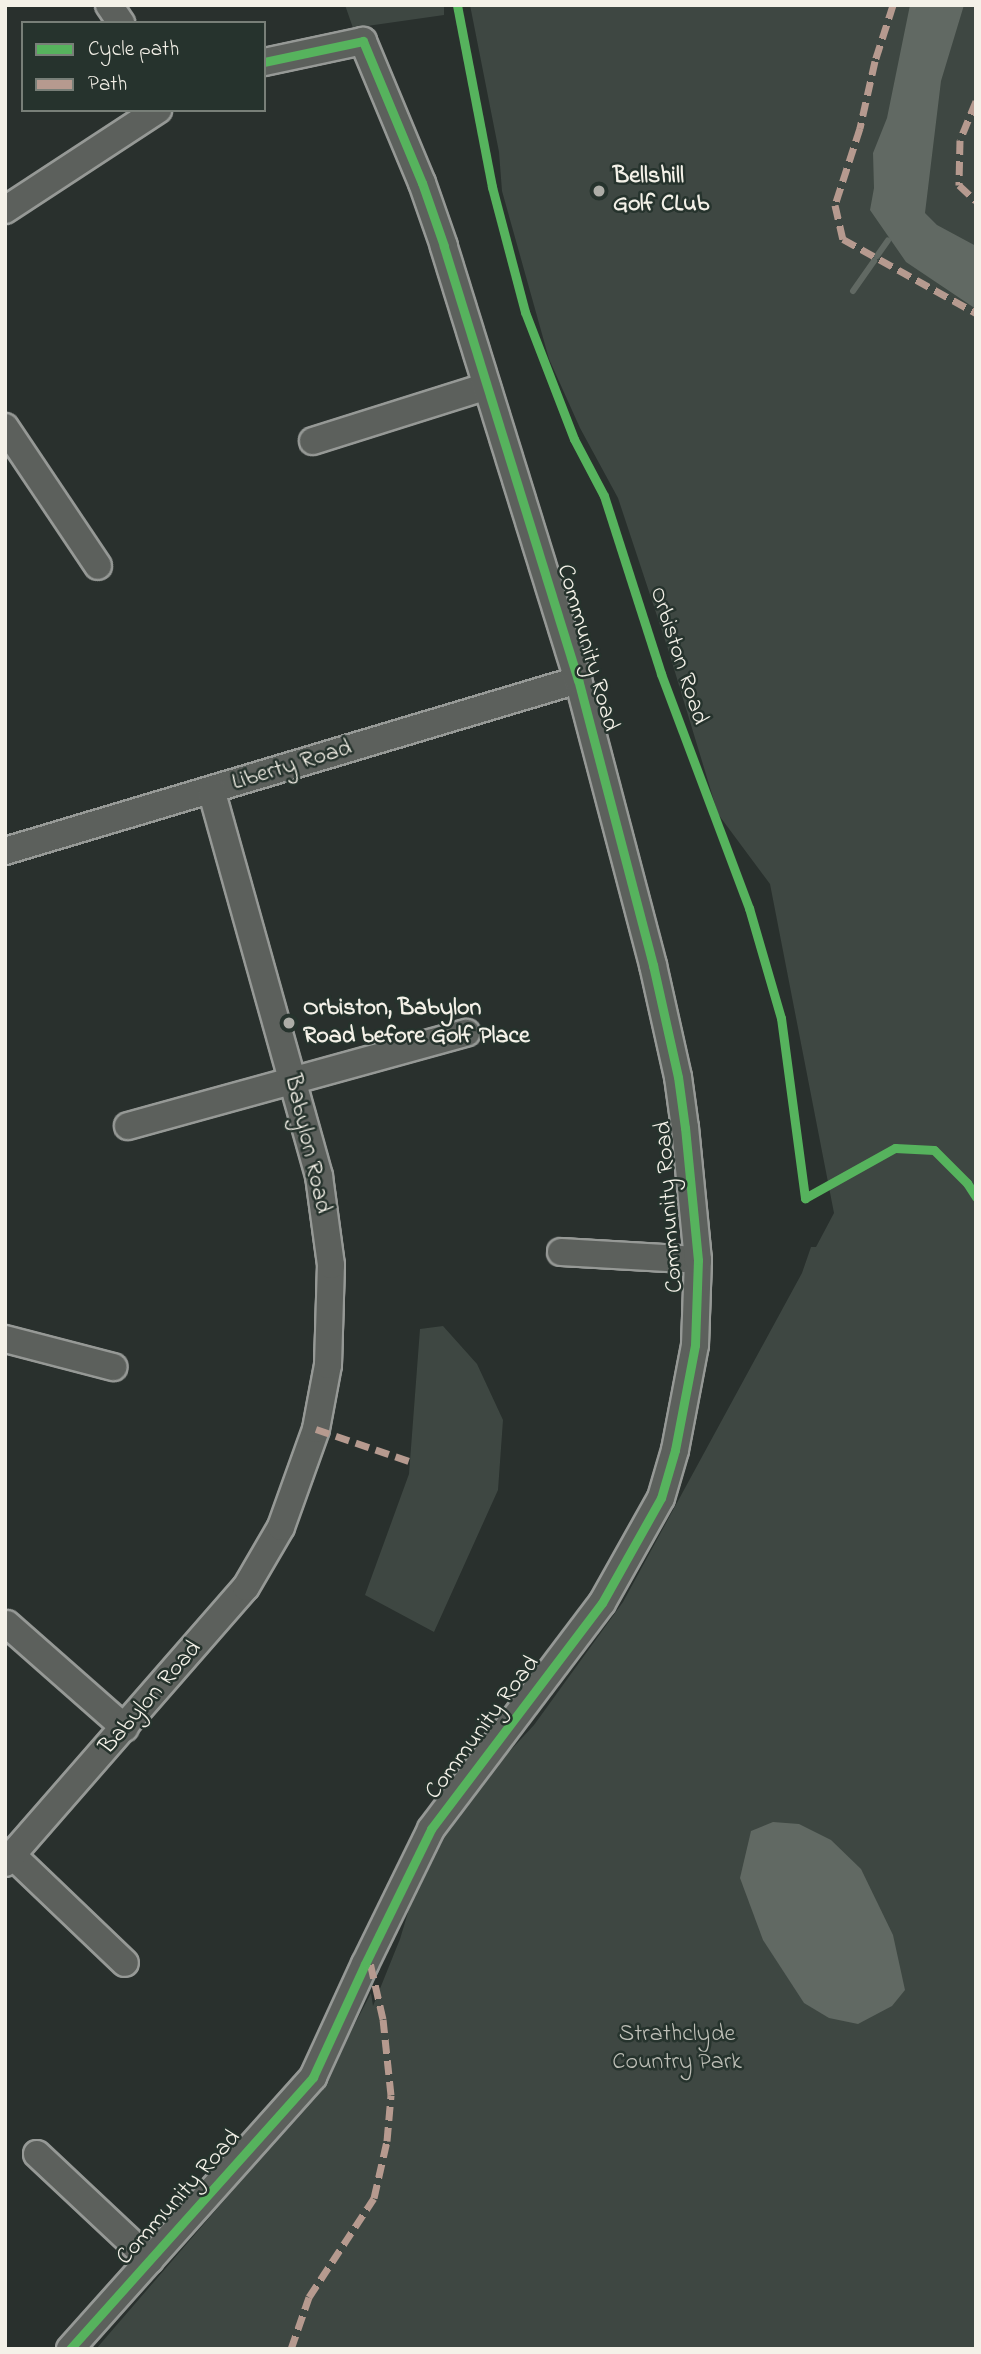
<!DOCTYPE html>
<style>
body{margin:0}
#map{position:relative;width:981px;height:2354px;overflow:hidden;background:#29302d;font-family:"Indie Flower",sans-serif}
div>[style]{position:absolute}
.green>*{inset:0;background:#3e4742}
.water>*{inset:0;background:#616963}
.stream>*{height:6px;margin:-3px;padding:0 3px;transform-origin:3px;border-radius:3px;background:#616963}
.roads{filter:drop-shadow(2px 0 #969996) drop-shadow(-2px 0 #969996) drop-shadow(0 2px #969996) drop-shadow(0 -2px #969996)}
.street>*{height:26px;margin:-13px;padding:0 13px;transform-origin:13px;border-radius:13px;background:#5c605c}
.quiet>*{height:7px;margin-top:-3.5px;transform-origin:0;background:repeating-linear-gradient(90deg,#b69a8f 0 14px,transparent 0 21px)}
.cycleway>*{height:9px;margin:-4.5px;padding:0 4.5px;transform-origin:4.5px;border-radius:4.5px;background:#56b35d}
.dots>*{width:19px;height:19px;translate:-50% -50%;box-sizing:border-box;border:4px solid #26332d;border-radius:50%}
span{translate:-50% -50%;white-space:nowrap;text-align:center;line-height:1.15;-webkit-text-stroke:5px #26332d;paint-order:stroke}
.poi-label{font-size:24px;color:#f4f1e8;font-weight:700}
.left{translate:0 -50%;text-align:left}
.street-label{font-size:24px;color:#f4f1e8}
.park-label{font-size:24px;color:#bebfb7}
.frame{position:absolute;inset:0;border:7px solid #f4f1e8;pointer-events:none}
.legend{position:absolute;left:21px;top:21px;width:245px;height:91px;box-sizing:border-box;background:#26332d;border:2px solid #787f78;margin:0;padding:9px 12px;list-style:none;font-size:21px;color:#f4f1e8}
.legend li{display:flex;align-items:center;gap:14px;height:35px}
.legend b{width:35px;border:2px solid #787f78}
</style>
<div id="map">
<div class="green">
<i style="clip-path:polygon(345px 5px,444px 5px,444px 15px,353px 28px)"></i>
<i style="clip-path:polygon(470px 5px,976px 5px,976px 2349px,96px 2349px,322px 2087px,371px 1993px,373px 2006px,400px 1939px,419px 1876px,481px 1782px,534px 1725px,623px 1602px,802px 1273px,811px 1247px,816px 1247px,834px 1213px,770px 884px,718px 814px,668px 649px,618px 498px,580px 428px,549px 359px,502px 191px,499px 152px)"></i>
<i style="clip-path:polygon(443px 1326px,477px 1364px,503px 1420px,498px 1490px,434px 1632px,365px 1595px,409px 1474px,420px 1329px)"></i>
</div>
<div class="water">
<i style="clip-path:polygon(910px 5px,964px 5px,941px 81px,925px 213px,937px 225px,976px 246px,976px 309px,906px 262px,870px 210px,874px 188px,873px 153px,887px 118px)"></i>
<i style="clip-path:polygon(773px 1822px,799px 1824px,831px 1840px,861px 1869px,893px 1935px,905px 1990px,892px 2006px,858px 2024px,829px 2018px,804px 2003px,763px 1940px,740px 1878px,751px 1831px)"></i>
</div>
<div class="stream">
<i style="left:877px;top:256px;width:19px;rotate:-55deg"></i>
<i style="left:853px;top:291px;width:37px;rotate:-55deg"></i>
</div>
<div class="roads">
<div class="street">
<i style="left:109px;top:5px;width:22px;rotate:56deg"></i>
<i style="left:5px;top:210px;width:183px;rotate:-33.2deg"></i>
<i style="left:5px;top:427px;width:167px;rotate:56.2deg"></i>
<i style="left:313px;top:441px;width:182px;rotate:-17.5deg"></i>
<i style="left:5px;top:851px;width:598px;rotate:-16.62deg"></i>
<i style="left:128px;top:1126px;width:351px;rotate:-15.4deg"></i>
<i style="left:561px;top:1252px;width:137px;rotate:3.3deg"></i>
<i style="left:5px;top:1339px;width:112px;rotate:14.5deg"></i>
<i style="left:7px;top:1624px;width:157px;rotate:41.4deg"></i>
<i style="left:12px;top:1855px;width:156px;rotate:43.7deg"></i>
<i style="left:5px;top:1863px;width:366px;rotate:-48.9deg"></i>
<i style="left:246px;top:1587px;width:69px;rotate:-59.7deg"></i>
<i style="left:281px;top:1527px;width:104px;rotate:-70.3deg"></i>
<i style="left:316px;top:1429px;width:65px;rotate:-79.4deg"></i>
<i style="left:328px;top:1365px;width:100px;rotate:-88.3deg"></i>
<i style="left:331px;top:1265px;width:90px;rotate:-97.7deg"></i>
<i style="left:319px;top:1176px;width:401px;rotate:-105.6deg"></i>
<i style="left:37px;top:2154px;width:155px;rotate:43.2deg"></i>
<i style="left:70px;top:2349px;width:365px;rotate:-48.2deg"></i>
<i style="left:313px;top:2077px;width:124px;rotate:-65.3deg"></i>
<i style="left:365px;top:1964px;width:150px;rotate:-63.9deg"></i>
<i style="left:431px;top:1829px;width:283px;rotate:-52.9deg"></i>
<i style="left:602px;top:1603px;width:120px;rotate:-60.7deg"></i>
<i style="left:661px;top:1498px;width:50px;rotate:-73.7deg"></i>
<i style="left:675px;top:1450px;width:107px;rotate:-79.2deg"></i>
<i style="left:695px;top:1345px;width:85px;rotate:-88deg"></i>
<i style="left:698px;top:1260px;width:133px;rotate:-95.6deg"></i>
<i style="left:685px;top:1128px;width:51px;rotate:-97.8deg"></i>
<i style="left:678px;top:1077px;width:115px;rotate:-102.6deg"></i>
<i style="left:653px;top:965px;width:295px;rotate:-104.7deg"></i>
<i style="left:578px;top:680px;width:454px;rotate:-107.2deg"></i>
<i style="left:444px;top:246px;width:67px;rotate:-109.2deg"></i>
<i style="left:422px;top:183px;width:154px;rotate:-112.6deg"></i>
<i style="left:363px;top:41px;width:101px;rotate:168deg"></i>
</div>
</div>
<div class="quiet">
<i style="left:893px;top:5px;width:59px;rotate:107.8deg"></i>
<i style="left:875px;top:61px;width:69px;rotate:102.6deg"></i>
<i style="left:860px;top:128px;width:81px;rotate:108deg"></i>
<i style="left:835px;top:205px;width:35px;rotate:77deg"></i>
<i style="left:843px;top:239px;width:152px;rotate:29.1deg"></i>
<i style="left:976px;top:101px;width:42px;rotate:112.3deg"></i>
<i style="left:960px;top:140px;width:45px;rotate:91.3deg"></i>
<i style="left:959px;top:185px;width:23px;rotate:43deg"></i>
<i style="left:316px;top:1429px;width:98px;rotate:19deg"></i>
<i style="left:291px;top:2349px;width:55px;rotate:-70.9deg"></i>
<i style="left:309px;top:2297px;width:118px;rotate:-56.7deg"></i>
<i style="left:374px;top:2198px;width:58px;rotate:-77.2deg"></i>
<i style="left:387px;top:2141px;width:46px;rotate:-85deg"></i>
<i style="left:391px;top:2095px;width:76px;rotate:-96deg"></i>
<i style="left:383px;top:2019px;width:63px;rotate:-102.9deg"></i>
</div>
<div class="cycleway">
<i style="left:457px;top:5px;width:185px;rotate:79.1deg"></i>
<i style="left:492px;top:187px;width:129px;rotate:75.2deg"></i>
<i style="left:525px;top:312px;width:136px;rotate:68.9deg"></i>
<i style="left:574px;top:439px;width:64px;rotate:62.2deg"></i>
<i style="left:604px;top:496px;width:187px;rotate:72.2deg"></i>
<i style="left:661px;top:674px;width:250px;rotate:69.4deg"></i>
<i style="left:749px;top:908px;width:115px;rotate:73.8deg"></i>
<i style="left:781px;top:1018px;width:182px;rotate:82.4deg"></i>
<i style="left:805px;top:1198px;width:103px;rotate:-29.1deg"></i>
<i style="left:895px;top:1148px;width:39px;rotate:3deg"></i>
<i style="left:934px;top:1150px;width:47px;rotate:45deg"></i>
<i style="left:967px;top:1183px;width:17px;rotate:57deg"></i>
<i style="left:70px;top:2349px;width:365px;rotate:-48.2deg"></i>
<i style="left:313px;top:2077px;width:124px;rotate:-65.3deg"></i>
<i style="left:365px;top:1964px;width:150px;rotate:-63.9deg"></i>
<i style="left:431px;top:1829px;width:283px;rotate:-52.9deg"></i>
<i style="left:602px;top:1603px;width:120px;rotate:-60.7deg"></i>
<i style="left:661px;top:1498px;width:50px;rotate:-73.7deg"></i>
<i style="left:675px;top:1450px;width:107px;rotate:-79.2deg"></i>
<i style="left:695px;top:1345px;width:85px;rotate:-88deg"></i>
<i style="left:698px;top:1260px;width:133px;rotate:-95.6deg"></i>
<i style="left:685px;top:1128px;width:51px;rotate:-97.8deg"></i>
<i style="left:678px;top:1077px;width:115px;rotate:-102.6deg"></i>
<i style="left:653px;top:965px;width:295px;rotate:-104.7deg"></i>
<i style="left:578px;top:680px;width:454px;rotate:-107.2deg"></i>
<i style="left:444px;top:246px;width:67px;rotate:-109.2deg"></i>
<i style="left:422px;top:183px;width:154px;rotate:-112.6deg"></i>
<i style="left:363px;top:41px;width:101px;rotate:168deg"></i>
</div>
<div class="dots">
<i style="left:599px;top:191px;background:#adada7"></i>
<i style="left:289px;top:1023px;background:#adada7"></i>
</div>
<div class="poi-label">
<span class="left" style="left:613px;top:191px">Bellshill<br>Golf CLub</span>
<span class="left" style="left:303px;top:1023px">Orbiston, Babylon<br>Road before Golf Place</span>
</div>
<div class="street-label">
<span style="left:587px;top:648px;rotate:74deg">Community Road</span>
<span style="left:678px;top:656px;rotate:72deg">Orbiston Road</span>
<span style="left:292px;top:766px;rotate:-17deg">Liberty Road</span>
<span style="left:307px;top:1144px;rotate:77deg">Babylon Road</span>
<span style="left:670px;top:1207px;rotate:-94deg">Community Road</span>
<span style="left:151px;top:1698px;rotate:-49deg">Babylon Road</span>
<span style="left:483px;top:1728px;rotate:-53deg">Community Road</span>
<span style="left:179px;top:2198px;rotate:-48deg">Community Road</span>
</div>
<div class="park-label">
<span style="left:677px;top:2049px">Strathclyde<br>Country Park</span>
</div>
<div class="frame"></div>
<ul class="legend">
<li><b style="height:9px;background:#56b35d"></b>Cycle path</li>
<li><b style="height:9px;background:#b69a8f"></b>Path</li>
</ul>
</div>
